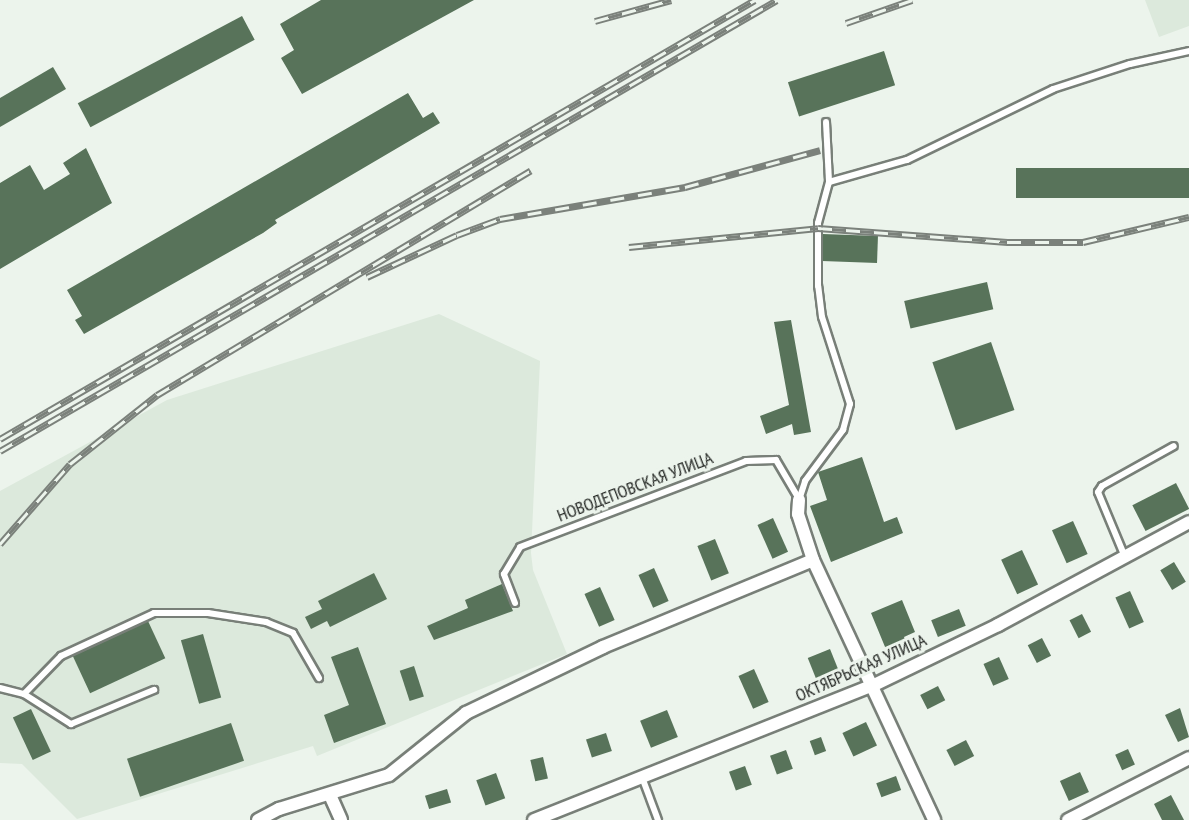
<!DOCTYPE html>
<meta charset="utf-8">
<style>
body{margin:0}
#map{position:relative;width:1189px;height:820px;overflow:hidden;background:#ecf4ec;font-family:"PT Sans Narrow",sans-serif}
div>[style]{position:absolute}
.built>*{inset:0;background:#dce9dc}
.building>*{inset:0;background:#58735a;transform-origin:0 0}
.roads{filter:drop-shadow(2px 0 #787f78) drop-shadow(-2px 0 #787f78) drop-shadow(0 2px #787f78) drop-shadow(0 -2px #787f78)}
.lane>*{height:6px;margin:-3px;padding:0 3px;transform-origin:3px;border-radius:3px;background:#fff}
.street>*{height:12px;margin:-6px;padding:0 6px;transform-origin:6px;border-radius:6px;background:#fff}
.rail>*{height:7px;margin-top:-3.5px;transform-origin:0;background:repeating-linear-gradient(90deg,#ecf4ec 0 14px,#7b817b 0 28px);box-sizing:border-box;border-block:2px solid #7b817b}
span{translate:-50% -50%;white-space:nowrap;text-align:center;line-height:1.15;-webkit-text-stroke:6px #ecf4ec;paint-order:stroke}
.street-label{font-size:18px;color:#242724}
</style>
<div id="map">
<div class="built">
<i style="clip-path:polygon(1145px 0,1189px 0,1189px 26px,1159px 37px)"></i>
<i style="clip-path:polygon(439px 314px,540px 361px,531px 553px,533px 570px,567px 654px,317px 756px,313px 746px,77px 819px,22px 764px,0 763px,0 491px,167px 400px)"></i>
</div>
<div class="building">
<i style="clip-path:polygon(321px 0,474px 0,302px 94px,281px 58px,294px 50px,280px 24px)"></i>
<i style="left:242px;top:16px;width:27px;height:186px;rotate:62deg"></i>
<i style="left:884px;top:51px;width:36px;height:101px;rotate:72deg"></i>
<i style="clip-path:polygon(53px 67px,66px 89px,0 127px,0 98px)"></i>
<i style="clip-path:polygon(408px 93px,423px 118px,433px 112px,440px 123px,275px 220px,277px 223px,263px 233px,84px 334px,75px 320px,82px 316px,67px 290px)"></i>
<i style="clip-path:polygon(86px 148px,112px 203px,0 269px,0 183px,30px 165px,44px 190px,70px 174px,63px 163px)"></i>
<i style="left:1189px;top:168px;width:30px;height:173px;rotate:90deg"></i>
<i style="left:823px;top:234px;width:55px;height:27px;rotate:2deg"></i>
<i style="left:987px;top:282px;width:28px;height:85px;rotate:77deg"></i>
<i style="clip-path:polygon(791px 320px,811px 432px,794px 435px,792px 424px,766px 434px,760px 416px,789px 405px,774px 322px)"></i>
<i style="left:991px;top:342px;width:72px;height:62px;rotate:71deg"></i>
<i style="clip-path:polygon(862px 457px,884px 522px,897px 517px,903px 533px,831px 562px,810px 506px,827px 500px,818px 472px)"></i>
<i style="left:1176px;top:483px;width:29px;height:49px;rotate:63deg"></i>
<i style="left:773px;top:518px;width:37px;height:17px;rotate:66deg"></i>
<i style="left:1073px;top:521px;width:36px;height:23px;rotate:66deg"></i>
<i style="left:715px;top:539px;width:37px;height:19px;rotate:68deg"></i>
<i style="left:1022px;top:550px;width:38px;height:23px;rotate:65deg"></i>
<i style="left:1174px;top:562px;width:23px;height:16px;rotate:59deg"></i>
<i style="left:654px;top:568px;width:36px;height:17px;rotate:66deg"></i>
<i style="clip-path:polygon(374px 573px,387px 599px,330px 627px,327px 621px,311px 629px,305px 617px,322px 609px,318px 601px)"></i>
<i style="clip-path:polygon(502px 584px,513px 611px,434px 640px,427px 626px,468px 608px,465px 600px)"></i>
<i style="left:600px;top:587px;width:36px;height:17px;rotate:66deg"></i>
<i style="left:1130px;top:591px;width:34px;height:16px;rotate:66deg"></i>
<i style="clip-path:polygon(902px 600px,915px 632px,904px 637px,909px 651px,890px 659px,871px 613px)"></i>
<i style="left:959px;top:609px;width:18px;height:30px;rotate:68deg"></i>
<i style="left:1082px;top:614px;width:20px;height:14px;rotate:63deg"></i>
<i style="left:148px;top:621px;width:41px;height:83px;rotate:65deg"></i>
<i style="left:203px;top:634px;width:66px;height:23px;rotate:74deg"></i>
<i style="left:1042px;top:638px;width:20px;height:16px;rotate:63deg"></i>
<i style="clip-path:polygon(358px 647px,386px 724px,334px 743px,324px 715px,349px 705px,331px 657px)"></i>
<i style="left:830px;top:649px;width:29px;height:24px;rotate:68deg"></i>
<i style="left:999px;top:657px;width:24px;height:17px;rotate:66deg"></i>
<i style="left:414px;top:666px;width:32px;height:15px;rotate:72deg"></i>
<i style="left:754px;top:669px;width:36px;height:17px;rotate:66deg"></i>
<i style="left:938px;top:686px;width:16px;height:20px;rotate:63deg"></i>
<i style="clip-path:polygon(1180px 708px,1189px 737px,1178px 742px,1165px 715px)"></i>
<i style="left:31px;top:709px;width:47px;height:20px;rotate:65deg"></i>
<i style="left:667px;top:710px;width:29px;height:29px;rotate:68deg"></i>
<i style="left:866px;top:722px;width:26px;height:26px;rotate:65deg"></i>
<i style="left:231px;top:723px;width:40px;height:110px;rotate:71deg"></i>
<i style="left:606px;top:733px;width:19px;height:21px;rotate:72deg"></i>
<i style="left:821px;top:737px;width:15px;height:12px;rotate:70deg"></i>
<i style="left:966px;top:740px;width:18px;height:22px;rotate:63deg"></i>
<i style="left:1128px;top:749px;width:17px;height:14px;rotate:66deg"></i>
<i style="left:786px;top:750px;width:20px;height:17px;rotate:70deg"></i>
<i style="left:543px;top:757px;width:22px;height:13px;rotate:77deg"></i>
<i style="left:745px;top:766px;width:20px;height:17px;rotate:70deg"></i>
<i style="left:1080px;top:772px;width:22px;height:22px;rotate:66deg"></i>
<i style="left:496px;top:773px;width:27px;height:21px;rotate:70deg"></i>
<i style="left:896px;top:776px;width:15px;height:21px;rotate:70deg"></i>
<i style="left:447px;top:789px;width:14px;height:23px;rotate:73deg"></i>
<i style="clip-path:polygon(1171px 795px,1184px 820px,1162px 820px,1154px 804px)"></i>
</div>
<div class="roads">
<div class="lane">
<i style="left:826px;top:122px;width:60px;rotate:87.1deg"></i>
<i style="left:799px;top:500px;width:20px;rotate:-72deg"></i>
<i style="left:805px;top:481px;width:64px;rotate:-53.3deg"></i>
<i style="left:843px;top:430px;width:27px;rotate:-75deg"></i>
<i style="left:850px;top:404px;width:91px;rotate:-107.8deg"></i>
<i style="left:822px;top:317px;width:31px;rotate:-97deg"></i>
<i style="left:818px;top:286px;width:63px;rotate:-90deg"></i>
<i style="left:818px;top:223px;width:42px;rotate:-75deg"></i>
<i style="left:829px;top:182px;width:81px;rotate:-15.8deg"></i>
<i style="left:907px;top:160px;width:162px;rotate:-25.9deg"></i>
<i style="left:1053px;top:89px;width:81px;rotate:-18deg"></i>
<i style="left:1130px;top:64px;width:60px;rotate:-12.4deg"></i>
<i style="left:1125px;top:557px;width:70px;rotate:-112.6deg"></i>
<i style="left:1098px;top:492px;width:7px;rotate:-56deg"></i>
<i style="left:1102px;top:486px;width:82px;rotate:-29.1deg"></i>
<i style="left:515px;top:603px;width:31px;rotate:-111deg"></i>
<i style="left:504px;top:574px;width:31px;rotate:-59deg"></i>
<i style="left:520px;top:547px;width:242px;rotate:-20.8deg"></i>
<i style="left:746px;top:461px;width:30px;rotate:-2deg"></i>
<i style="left:776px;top:460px;width:45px;rotate:59.5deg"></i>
<i style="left:0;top:688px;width:25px;rotate:14deg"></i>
<i style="left:24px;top:694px;width:56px;rotate:32.6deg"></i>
<i style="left:71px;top:724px;width:90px;rotate:-22.3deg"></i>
<i style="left:24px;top:694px;width:53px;rotate:-45.8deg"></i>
<i style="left:61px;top:656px;width:102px;rotate:-24.8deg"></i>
<i style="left:154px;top:613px;width:54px"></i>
<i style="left:208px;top:613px;width:59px;rotate:8.8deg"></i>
<i style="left:266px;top:622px;width:29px;rotate:22deg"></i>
<i style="left:293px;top:633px;width:52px;rotate:60deg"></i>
<i style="left:642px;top:777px;width:46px;rotate:69.6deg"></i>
</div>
<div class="street">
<i style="left:799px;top:500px;width:14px;rotate:94deg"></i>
<i style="left:798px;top:514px;width:48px;rotate:71.9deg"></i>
<i style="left:813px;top:560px;width:287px;rotate:65deg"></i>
<i style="left:330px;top:795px;width:27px;rotate:66deg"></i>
<i style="left:258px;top:820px;width:24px;rotate:-28deg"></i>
<i style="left:279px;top:809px;width:115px;rotate:-17.2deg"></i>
<i style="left:389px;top:775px;width:99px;rotate:-38.8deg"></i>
<i style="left:466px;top:713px;width:152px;rotate:-25.7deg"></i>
<i style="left:603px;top:647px;width:227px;rotate:-22.5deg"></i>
<i style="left:534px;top:820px;width:366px;rotate:-21.7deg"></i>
<i style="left:874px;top:685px;width:138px;rotate:-25.8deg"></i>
<i style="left:998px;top:625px;width:217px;rotate:-28.3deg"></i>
<i style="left:1068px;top:820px;width:136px;rotate:-27.1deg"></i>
</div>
</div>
<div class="rail">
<i style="left:595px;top:21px;width:79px;rotate:-15.4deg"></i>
<i style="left:846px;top:23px;width:70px;rotate:-19.2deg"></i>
<i style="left:629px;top:247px;width:190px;rotate:-5.7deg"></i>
<i style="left:818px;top:228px;width:190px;rotate:4.2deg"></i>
<i style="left:1007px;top:242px;width:76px"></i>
<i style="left:1083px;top:242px;width:109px;rotate:-13.3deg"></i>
<i style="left:367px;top:277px;width:99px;rotate:-25deg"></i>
<i style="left:457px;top:235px;width:46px;rotate:-20.4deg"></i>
<i style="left:500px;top:219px;width:188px;rotate:-9.8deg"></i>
<i style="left:685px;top:187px;width:140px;rotate:-15.3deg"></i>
<i style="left:0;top:439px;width:873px;rotate:-30.18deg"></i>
<i style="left:0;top:451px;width:898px;rotate:-30.13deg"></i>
<i style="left:0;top:544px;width:106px;rotate:-48.8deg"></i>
<i style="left:70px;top:464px;width:111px;rotate:-38.4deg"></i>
<i style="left:157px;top:395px;width:436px;rotate:-31deg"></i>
</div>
<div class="street-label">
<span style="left:635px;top:487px;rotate:-21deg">НОВОДЕПОВСКАЯ УЛИЦА</span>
<span style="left:861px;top:668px;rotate:-24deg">ОКТЯБРЬСКАЯ УЛИЦА</span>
</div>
</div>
